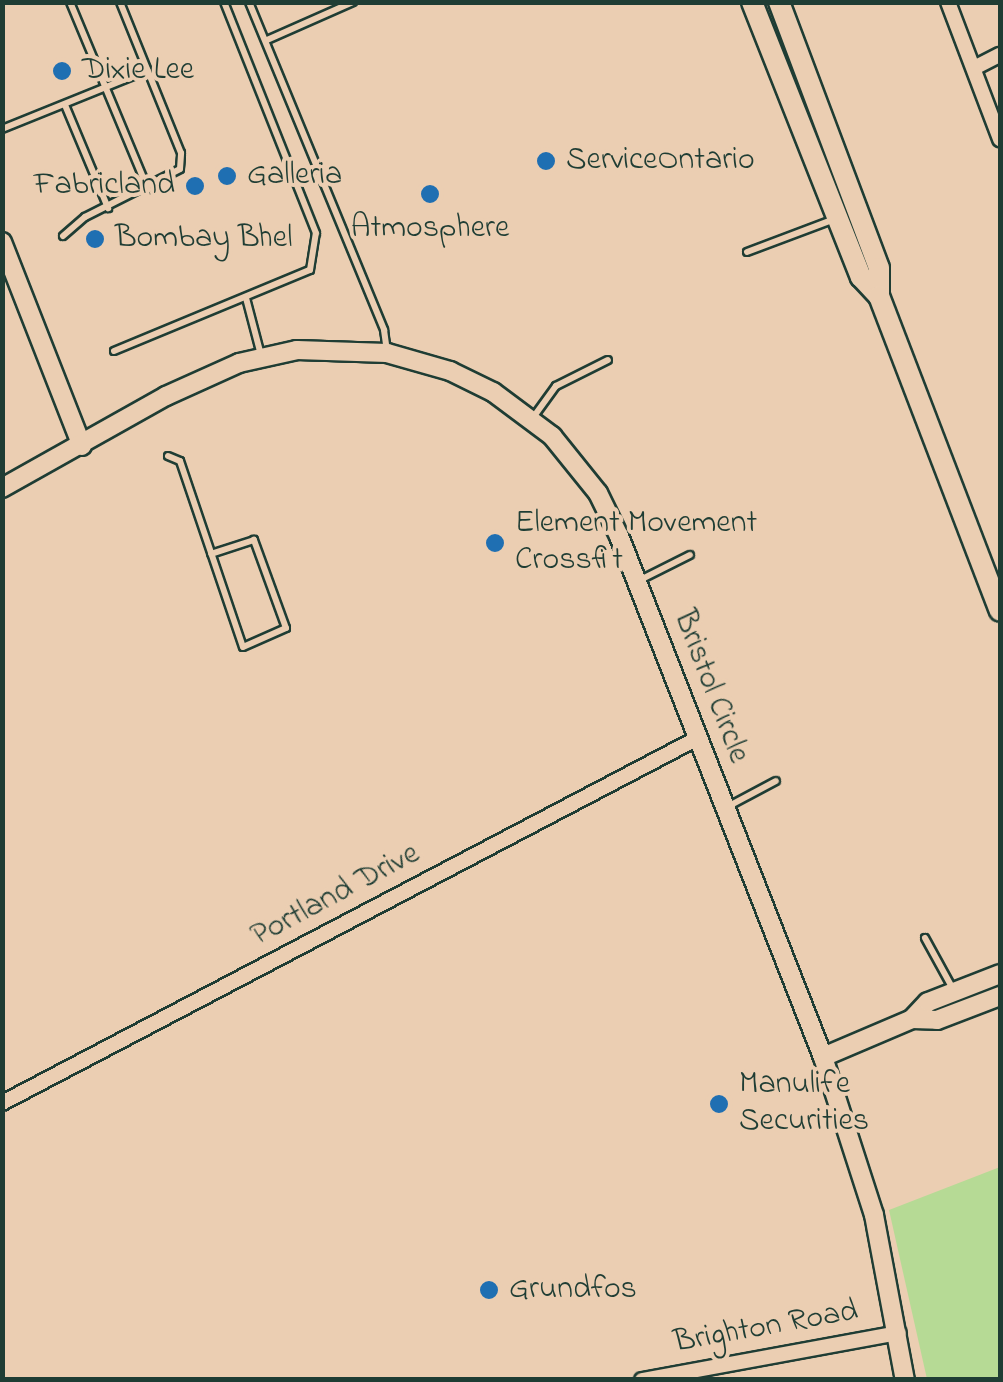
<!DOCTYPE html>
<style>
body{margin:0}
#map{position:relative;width:1003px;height:1382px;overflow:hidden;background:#ebceb2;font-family:"Indie Flower",sans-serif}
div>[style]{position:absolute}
.green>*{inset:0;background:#b6da95}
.roads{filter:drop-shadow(2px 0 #1f3d34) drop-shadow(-2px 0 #1f3d34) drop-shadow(0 2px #1f3d34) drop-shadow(0 -2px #1f3d34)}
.service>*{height:6px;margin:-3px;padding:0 3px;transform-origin:3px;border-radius:3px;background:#ebceb2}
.minor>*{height:14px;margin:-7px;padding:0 7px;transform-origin:7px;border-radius:7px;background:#ebceb2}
.tertiary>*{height:18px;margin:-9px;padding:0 9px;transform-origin:9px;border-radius:9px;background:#ebceb2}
.secondary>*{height:20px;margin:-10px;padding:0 10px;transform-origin:10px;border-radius:10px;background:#ebceb2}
.dots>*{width:28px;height:28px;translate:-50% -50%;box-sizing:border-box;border:5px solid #ebceb2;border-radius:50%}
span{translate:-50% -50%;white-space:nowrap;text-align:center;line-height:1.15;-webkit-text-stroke:8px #ebceb2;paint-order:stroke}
.poi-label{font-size:32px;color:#1f3d34}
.left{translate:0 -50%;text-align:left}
.right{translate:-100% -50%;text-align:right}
.street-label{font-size:32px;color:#1f3d34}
.frame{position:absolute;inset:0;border:5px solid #1f3d34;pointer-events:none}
</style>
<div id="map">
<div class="green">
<i style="clip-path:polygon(1000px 1167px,1000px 1379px,927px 1379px,889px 1210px)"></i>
</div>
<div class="roads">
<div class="service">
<i style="left:70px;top:2px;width:203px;rotate:67.4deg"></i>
<i style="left:249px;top:2px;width:355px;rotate:67.6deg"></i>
<i style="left:384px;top:330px;width:21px;rotate:82deg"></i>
<i style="left:267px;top:40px;width:94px;rotate:-23.8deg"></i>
<i style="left:65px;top:105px;width:112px;rotate:67.3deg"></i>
<i style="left:2px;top:129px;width:157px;rotate:-22deg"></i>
<i style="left:63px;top:236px;width:29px;rotate:-41deg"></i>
<i style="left:85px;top:217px;width:106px;rotate:-26.8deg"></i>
<i style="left:180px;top:169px;width:16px;rotate:-86deg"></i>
<i style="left:181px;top:153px;width:163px;rotate:-112deg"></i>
<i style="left:747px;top:252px;width:94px;rotate:-20.6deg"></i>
<i style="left:246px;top:298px;width:59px;rotate:75.3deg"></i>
<i style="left:114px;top:351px;width:212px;rotate:-22.5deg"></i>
<i style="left:310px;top:270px;width:37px;rotate:-81deg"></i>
<i style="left:316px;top:233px;width:249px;rotate:-111.7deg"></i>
<i style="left:532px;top:419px;width:41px;rotate:-54deg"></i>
<i style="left:556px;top:386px;width:58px;rotate:-26.6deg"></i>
<i style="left:168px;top:456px;width:13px;rotate:23deg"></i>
<i style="left:180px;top:461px;width:196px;rotate:71.3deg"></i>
<i style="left:243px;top:647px;width:47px;rotate:-23.8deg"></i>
<i style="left:286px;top:628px;width:94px;rotate:-110deg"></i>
<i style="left:254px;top:540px;width:45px;rotate:162deg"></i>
<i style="left:638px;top:581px;width:58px;rotate:-26.6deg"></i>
<i style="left:729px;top:806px;width:53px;rotate:-28deg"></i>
<i style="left:925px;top:938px;width:58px;rotate:61.2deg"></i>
</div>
<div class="minor">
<i style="left:948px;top:2px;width:147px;rotate:69.2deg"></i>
<i style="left:974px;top:68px;width:29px;rotate:-27deg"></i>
<i style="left:2px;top:1103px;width:784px;rotate:-27.68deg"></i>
<i style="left:642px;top:1380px;width:261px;rotate:-10.4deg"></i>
</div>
<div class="tertiary">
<i style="left:2px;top:242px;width:219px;rotate:68.6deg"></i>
<i style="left:2px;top:488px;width:188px;rotate:-29.3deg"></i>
<i style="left:166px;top:396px;width:80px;rotate:-24.3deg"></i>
<i style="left:239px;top:363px;width:59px;rotate:-12.6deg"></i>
<i style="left:297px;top:350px;width:90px;rotate:1.9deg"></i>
<i style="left:387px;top:353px;width:66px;rotate:15.9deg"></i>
<i style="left:450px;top:371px;width:48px;rotate:26deg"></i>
<i style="left:493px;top:392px;width:74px;rotate:36.7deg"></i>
<i style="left:552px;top:436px;width:73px;rotate:51.1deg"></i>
<i style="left:598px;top:493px;width:48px;rotate:64deg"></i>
<i style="left:619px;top:536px;width:560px;rotate:68.62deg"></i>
<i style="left:823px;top:1057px;width:166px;rotate:72.1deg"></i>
<i style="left:874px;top:1215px;width:168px;rotate:79.4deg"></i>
<i style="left:912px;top:1019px;width:25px;rotate:2deg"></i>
<i style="left:937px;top:1020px;width:67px;rotate:-20.9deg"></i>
<i style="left:823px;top:1057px;width:97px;rotate:-23.1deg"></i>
<i style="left:912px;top:1019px;width:23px;rotate:-47deg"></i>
<i style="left:928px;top:1002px;width:77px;rotate:-21.3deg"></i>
</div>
<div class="secondary">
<i style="left:752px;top:2px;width:296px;rotate:68.4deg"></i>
<i style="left:861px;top:277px;width:26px;rotate:47deg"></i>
<i style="left:779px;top:2px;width:284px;rotate:69.4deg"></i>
<i style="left:879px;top:268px;width:28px;rotate:90deg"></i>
<i style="left:879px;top:296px;width:337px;rotate:69deg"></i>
</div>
</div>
<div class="dots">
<i style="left:62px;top:71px;background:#1f6fb2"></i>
<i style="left:546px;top:161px;background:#1f6fb2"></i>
<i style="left:227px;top:176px;background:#1f6fb2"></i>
<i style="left:195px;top:186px;background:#1f6fb2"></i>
<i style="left:430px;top:194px;background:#1f6fb2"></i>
<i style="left:95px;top:239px;background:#1f6fb2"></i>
<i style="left:495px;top:543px;background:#1f6fb2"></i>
<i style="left:719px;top:1104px;background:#1f6fb2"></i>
<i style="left:489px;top:1290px;background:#1f6fb2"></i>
</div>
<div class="poi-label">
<span class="left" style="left:82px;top:71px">Dixie Lee</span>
<span class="left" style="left:566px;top:161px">ServiceOntario</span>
<span class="left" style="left:247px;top:176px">Galleria</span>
<span class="right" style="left:175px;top:186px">Fabricland</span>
<span style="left:430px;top:229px">Atmosphere</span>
<span class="left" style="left:115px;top:239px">Bombay Bhel</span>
<span class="left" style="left:515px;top:543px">Element Movement<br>Crossfit</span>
<span class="left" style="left:739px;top:1104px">Manulife<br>Securities</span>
<span class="left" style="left:509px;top:1290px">Grundfos</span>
</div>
<div class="street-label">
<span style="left:710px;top:687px;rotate:69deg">Bristol Circle</span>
<span style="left:336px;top:896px;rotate:-28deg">Portland Drive</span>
<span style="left:766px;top:1328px;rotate:-10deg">Brighton Road</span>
</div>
<div class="frame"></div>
</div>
